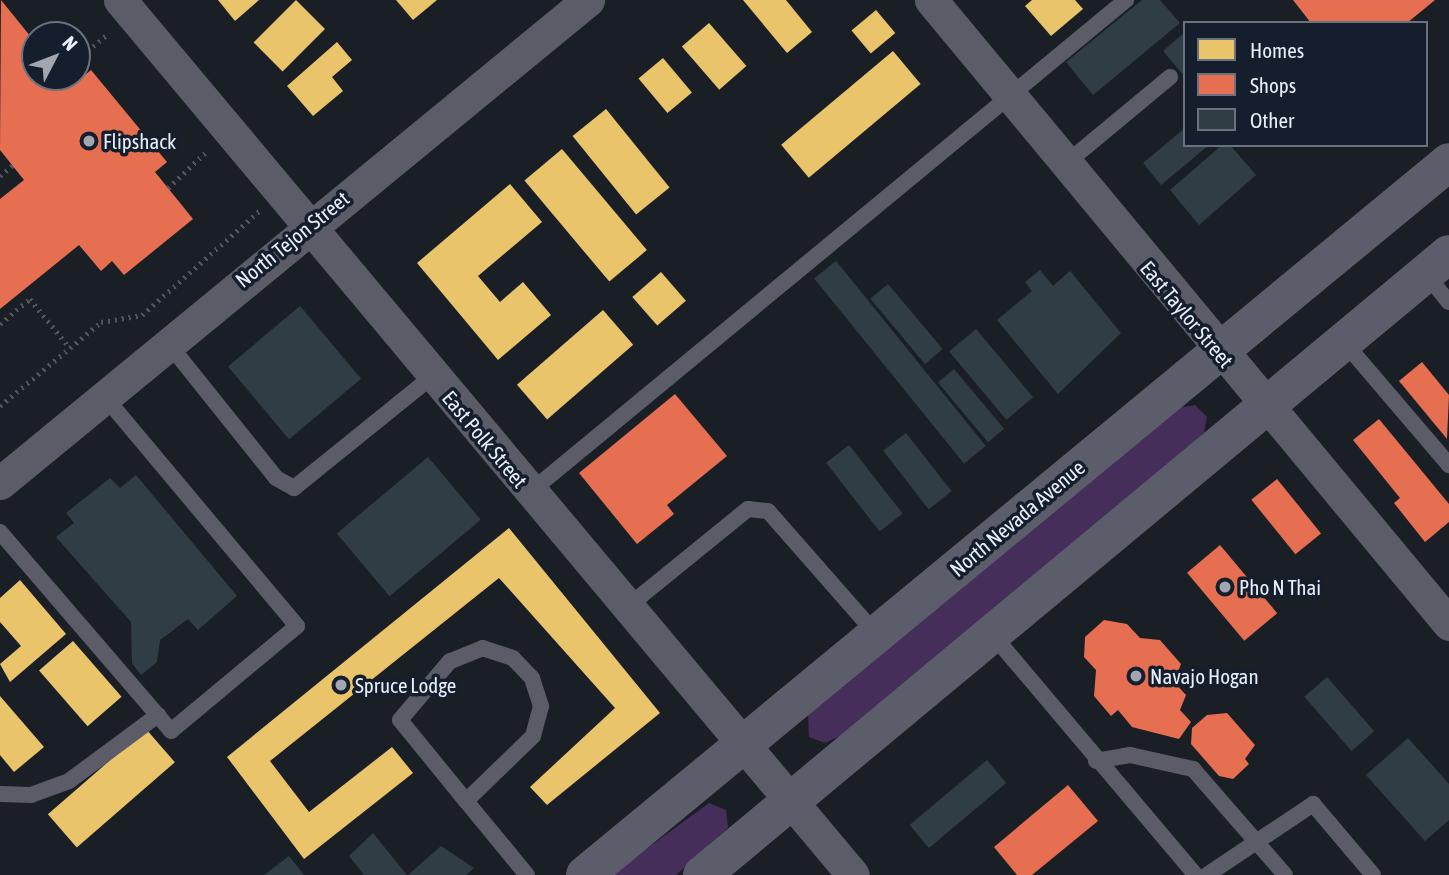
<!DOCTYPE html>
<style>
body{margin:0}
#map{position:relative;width:1449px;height:875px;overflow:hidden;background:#1a1f26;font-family:"Asap Condensed",sans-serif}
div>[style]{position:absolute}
.green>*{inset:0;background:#452e5a}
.homes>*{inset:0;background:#e9c46a;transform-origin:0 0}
.shops>*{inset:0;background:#e76f51;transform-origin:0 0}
.building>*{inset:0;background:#313d45;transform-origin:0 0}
.path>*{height:4.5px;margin-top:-2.25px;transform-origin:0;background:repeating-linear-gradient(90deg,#54565e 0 2px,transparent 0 7px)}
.service>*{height:16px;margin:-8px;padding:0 8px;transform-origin:8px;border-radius:8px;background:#5b5c67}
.minor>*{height:33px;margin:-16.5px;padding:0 16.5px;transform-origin:16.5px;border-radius:16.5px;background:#5b5c67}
.primary>*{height:38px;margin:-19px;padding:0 19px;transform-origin:19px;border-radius:19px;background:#5b5e6a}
.dots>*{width:19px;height:19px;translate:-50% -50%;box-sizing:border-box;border:4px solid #141e2c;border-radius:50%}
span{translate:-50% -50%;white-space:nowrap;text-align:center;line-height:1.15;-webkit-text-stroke:7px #141e2c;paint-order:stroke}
.poi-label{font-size:21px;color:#e9effa}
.left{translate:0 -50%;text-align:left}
.street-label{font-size:21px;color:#e9effa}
.legend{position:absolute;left:1183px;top:21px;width:245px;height:126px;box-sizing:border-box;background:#141e2c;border:2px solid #69727e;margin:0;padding:9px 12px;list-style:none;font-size:21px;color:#e9effa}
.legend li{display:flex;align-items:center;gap:14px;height:35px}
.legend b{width:35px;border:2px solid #69727e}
.north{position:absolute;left:21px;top:21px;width:70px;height:70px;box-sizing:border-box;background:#141e2c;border:2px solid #69727e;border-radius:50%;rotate:48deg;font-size:19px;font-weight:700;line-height:28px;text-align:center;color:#e9effa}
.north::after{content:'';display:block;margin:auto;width:24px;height:32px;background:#a1a6b0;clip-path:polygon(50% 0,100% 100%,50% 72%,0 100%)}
</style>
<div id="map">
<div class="green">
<i style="clip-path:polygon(1195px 405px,1207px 417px,1204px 433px,846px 733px,825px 743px,809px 737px,808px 714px,1178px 408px)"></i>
<i style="clip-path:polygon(709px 803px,726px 810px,728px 828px,676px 875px,611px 875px)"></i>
</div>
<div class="homes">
<i style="clip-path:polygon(218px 0,259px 0,235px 21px)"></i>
<i style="left:296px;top:0;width:41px;height:60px;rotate:45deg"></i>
<i style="clip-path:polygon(396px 0,437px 0,413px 20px)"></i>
<i style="clip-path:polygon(743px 0,786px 0,812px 32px,787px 53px)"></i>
<i style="clip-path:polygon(1032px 0,1075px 0,1083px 9px,1051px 36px,1025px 6px)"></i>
<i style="left:876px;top:10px;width:30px;height:32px;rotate:50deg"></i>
<i style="left:709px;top:23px;width:57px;height:36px;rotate:49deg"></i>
<i style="clip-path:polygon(337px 42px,352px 60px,332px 77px,343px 91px,313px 116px,287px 86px)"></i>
<i style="left:893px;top:51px;width:43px;height:146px;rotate:50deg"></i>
<i style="left:663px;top:58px;width:45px;height:32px;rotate:50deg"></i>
<i style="left:606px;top:109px;width:101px;height:43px;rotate:51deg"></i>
<i style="left:562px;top:149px;width:132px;height:49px;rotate:50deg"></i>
<i style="clip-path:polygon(510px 184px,542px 222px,478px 276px,500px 302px,523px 282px,551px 315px,498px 360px,417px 263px)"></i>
<i style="left:661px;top:272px;width:38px;height:38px;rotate:49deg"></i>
<i style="left:603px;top:310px;width:46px;height:114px;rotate:49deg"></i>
<i style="clip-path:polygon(509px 528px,660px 713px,547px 805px,530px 787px,615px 708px,499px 578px,270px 761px,309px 812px,392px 747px,413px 773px,304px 859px,227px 757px)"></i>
<i style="clip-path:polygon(20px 580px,66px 634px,10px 682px,0 664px,21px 646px,0 622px,0 598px)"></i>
<i style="left:73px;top:641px;width:74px;height:45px;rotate:49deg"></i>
<i style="clip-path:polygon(0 696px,44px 747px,14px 772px,0 755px)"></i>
<i style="left:146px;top:729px;width:44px;height:130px;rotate:49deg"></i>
</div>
<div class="shops">
<i style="clip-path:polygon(1px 0,35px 42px,35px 77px,64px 77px,71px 86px,91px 70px,167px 162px,155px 172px,193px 219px,124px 275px,112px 261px,101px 271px,79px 245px,0 309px,0 199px,24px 180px,0 150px)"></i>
<i style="clip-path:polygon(1293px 0,1435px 0,1407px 23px,1311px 23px)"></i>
<i style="clip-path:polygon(1422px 362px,1449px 395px,1447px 439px,1399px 381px)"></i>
<i style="clip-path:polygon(675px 394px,727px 456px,667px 505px,674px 514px,637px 544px,579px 473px)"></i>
<i style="clip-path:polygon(1379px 419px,1449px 504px,1449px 522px,1425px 542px,1394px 503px,1400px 498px,1353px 440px)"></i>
<i style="left:1277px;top:479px;width:70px;height:33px;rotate:51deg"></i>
<i style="left:1220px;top:545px;width:89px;height:43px;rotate:50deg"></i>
<i style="clip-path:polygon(1104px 620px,1127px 624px,1140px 638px,1160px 640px,1181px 664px,1174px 682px,1186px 695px,1180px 710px,1191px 722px,1179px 739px,1132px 727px,1118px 710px,1111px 716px,1094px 696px,1096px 670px,1084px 657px,1085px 637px)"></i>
<i style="clip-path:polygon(1227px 713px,1255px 745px,1245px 759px,1249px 764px,1233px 779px,1219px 776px,1191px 744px,1192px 728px,1207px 715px)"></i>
<i style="clip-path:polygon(1068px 785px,1098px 821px,1032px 875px,1017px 875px,994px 847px)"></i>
</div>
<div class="building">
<i style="clip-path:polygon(1142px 0,1160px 0,1180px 23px,1093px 95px,1066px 62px)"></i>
<i style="clip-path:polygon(1185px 32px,1185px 77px,1163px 51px)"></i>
<i style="clip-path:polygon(1185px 128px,1185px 145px,1209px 145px,1161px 185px,1143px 163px)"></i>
<i style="clip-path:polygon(1222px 145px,1230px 145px,1256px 175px,1199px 225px,1170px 190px)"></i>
<i style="left:836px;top:261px;width:238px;height:28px;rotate:51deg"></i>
<i style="clip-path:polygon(1040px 270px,1053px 286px,1070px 271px,1121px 333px,1058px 394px,997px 320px,1032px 291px,1025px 282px)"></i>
<i style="left:888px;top:284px;width:85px;height:23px;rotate:50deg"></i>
<i style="left:300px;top:306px;width:95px;height:94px;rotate:50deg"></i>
<i style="left:976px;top:329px;width:89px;height:35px;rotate:50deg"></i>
<i style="left:954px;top:369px;width:78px;height:21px;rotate:50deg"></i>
<i style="left:906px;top:433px;width:74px;height:29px;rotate:52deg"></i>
<i style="left:849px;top:445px;width:87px;height:29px;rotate:52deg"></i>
<i style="left:428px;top:457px;width:82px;height:119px;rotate:50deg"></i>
<i style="clip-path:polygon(136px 475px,237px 596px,198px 630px,188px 619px,160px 640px,157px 662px,141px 675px,132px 663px,131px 622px,56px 537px,74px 523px,66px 513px,110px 478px,120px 488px)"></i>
<i style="left:1327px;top:677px;width:72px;height:30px;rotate:49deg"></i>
<i style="clip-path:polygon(1408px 738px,1449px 784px,1449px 820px,1425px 841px,1366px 775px)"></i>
<i style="left:987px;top:760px;width:30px;height:101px;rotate:50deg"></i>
<i style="clip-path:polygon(373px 833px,407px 875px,364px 875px,349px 856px)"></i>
<i style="clip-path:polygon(441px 846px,474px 868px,466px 875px,408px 875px)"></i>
<i style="clip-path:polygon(289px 856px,304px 875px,264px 875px)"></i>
</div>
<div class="path">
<i style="left:77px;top:60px;width:42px;rotate:-40.2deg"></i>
<i style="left:0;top:176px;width:17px;rotate:-40deg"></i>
<i style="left:168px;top:188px;width:52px;rotate:-43.5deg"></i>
<i style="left:0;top:324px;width:39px;rotate:-40deg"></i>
<i style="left:30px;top:299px;width:63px;rotate:50.8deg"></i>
<i style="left:0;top:406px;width:131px;rotate:-39.7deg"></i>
<i style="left:101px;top:322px;width:42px;rotate:-9.7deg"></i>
<i style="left:142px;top:315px;width:157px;rotate:-41.6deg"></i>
</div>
<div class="service">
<i style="left:1064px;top:165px;width:138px;rotate:-39.7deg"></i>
<i style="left:1426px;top:274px;width:36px;rotate:51deg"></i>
<i style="left:1344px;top:342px;width:162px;rotate:49.5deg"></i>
<i style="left:168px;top:343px;width:173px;rotate:51.3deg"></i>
<i style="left:276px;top:478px;width:21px;rotate:29deg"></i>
<i style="left:294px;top:488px;width:179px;rotate:-38.9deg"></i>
<i style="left:530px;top:492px;width:773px;rotate:-39.54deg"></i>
<i style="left:0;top:532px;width:262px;rotate:49.3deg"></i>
<i style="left:171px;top:731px;width:164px;rotate:-39.8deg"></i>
<i style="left:297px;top:626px;width:300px;rotate:-130deg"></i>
<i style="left:626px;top:608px;width:157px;rotate:-39.1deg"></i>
<i style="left:748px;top:509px;width:20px;rotate:6deg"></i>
<i style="left:768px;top:511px;width:165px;rotate:48.7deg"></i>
<i style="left:992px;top:634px;width:316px;rotate:49.8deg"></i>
<i style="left:1096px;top:761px;width:35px;rotate:-10deg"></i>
<i style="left:1130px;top:755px;width:65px;rotate:12.5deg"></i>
<i style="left:1193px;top:769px;width:140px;rotate:49deg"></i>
<i style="left:0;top:794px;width:31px;rotate:2deg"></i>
<i style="left:31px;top:795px;width:40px;rotate:-20.2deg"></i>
<i style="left:69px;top:781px;width:111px;rotate:-36.6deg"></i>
<i style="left:466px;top:801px;width:93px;rotate:-44.1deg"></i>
<i style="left:533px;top:736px;width:31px;rotate:-75deg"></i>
<i style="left:541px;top:706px;width:29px;rotate:-108deg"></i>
<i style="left:532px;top:678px;width:28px;rotate:-134deg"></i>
<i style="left:513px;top:658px;width:32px;rotate:-162deg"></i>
<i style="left:483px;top:648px;width:35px;rotate:158deg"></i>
<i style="left:450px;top:661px;width:77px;rotate:130.3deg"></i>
<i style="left:400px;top:720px;width:104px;rotate:50.8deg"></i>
<i style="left:466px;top:801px;width:96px;rotate:50.5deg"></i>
<i style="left:1207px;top:875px;width:128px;rotate:-33.8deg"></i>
<i style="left:1313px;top:804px;width:93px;rotate:49.8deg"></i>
</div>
<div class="minor">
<i style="left:120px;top:0;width:1141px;rotate:50.05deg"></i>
<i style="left:931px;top:0;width:811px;rotate:50.3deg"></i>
<i style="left:0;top:483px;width:761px;rotate:-39.4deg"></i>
</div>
<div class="primary">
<i style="left:585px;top:875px;width:1120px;rotate:-39.53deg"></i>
<i style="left:702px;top:875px;width:971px;rotate:-39.74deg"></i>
</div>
<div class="dots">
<i style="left:89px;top:141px;background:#a1a6b0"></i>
<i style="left:1225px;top:587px;background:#a1a6b0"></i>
<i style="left:1136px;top:676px;background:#a1a6b0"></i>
<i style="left:341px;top:685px;background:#a1a6b0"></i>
</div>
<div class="poi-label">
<span class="left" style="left:103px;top:141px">Flipshack</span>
<span class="left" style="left:1239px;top:587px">Pho N Thai</span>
<span class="left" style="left:1150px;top:676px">Navajo Hogan</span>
<span class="left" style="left:355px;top:685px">Spruce Lodge</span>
</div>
<div class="street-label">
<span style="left:292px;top:239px;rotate:-39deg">North Tejon Street</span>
<span style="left:1187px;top:314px;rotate:50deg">East Taylor Street</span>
<span style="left:485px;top:439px;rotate:50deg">East Polk Street</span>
<span style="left:1017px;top:518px;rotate:-40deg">North Nevada Avenue</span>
</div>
<ul class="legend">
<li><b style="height:19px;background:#e9c46a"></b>Homes</li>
<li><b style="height:19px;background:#e76f51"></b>Shops</li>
<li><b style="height:19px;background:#313d45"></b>Other</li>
</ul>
<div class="north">N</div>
</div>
